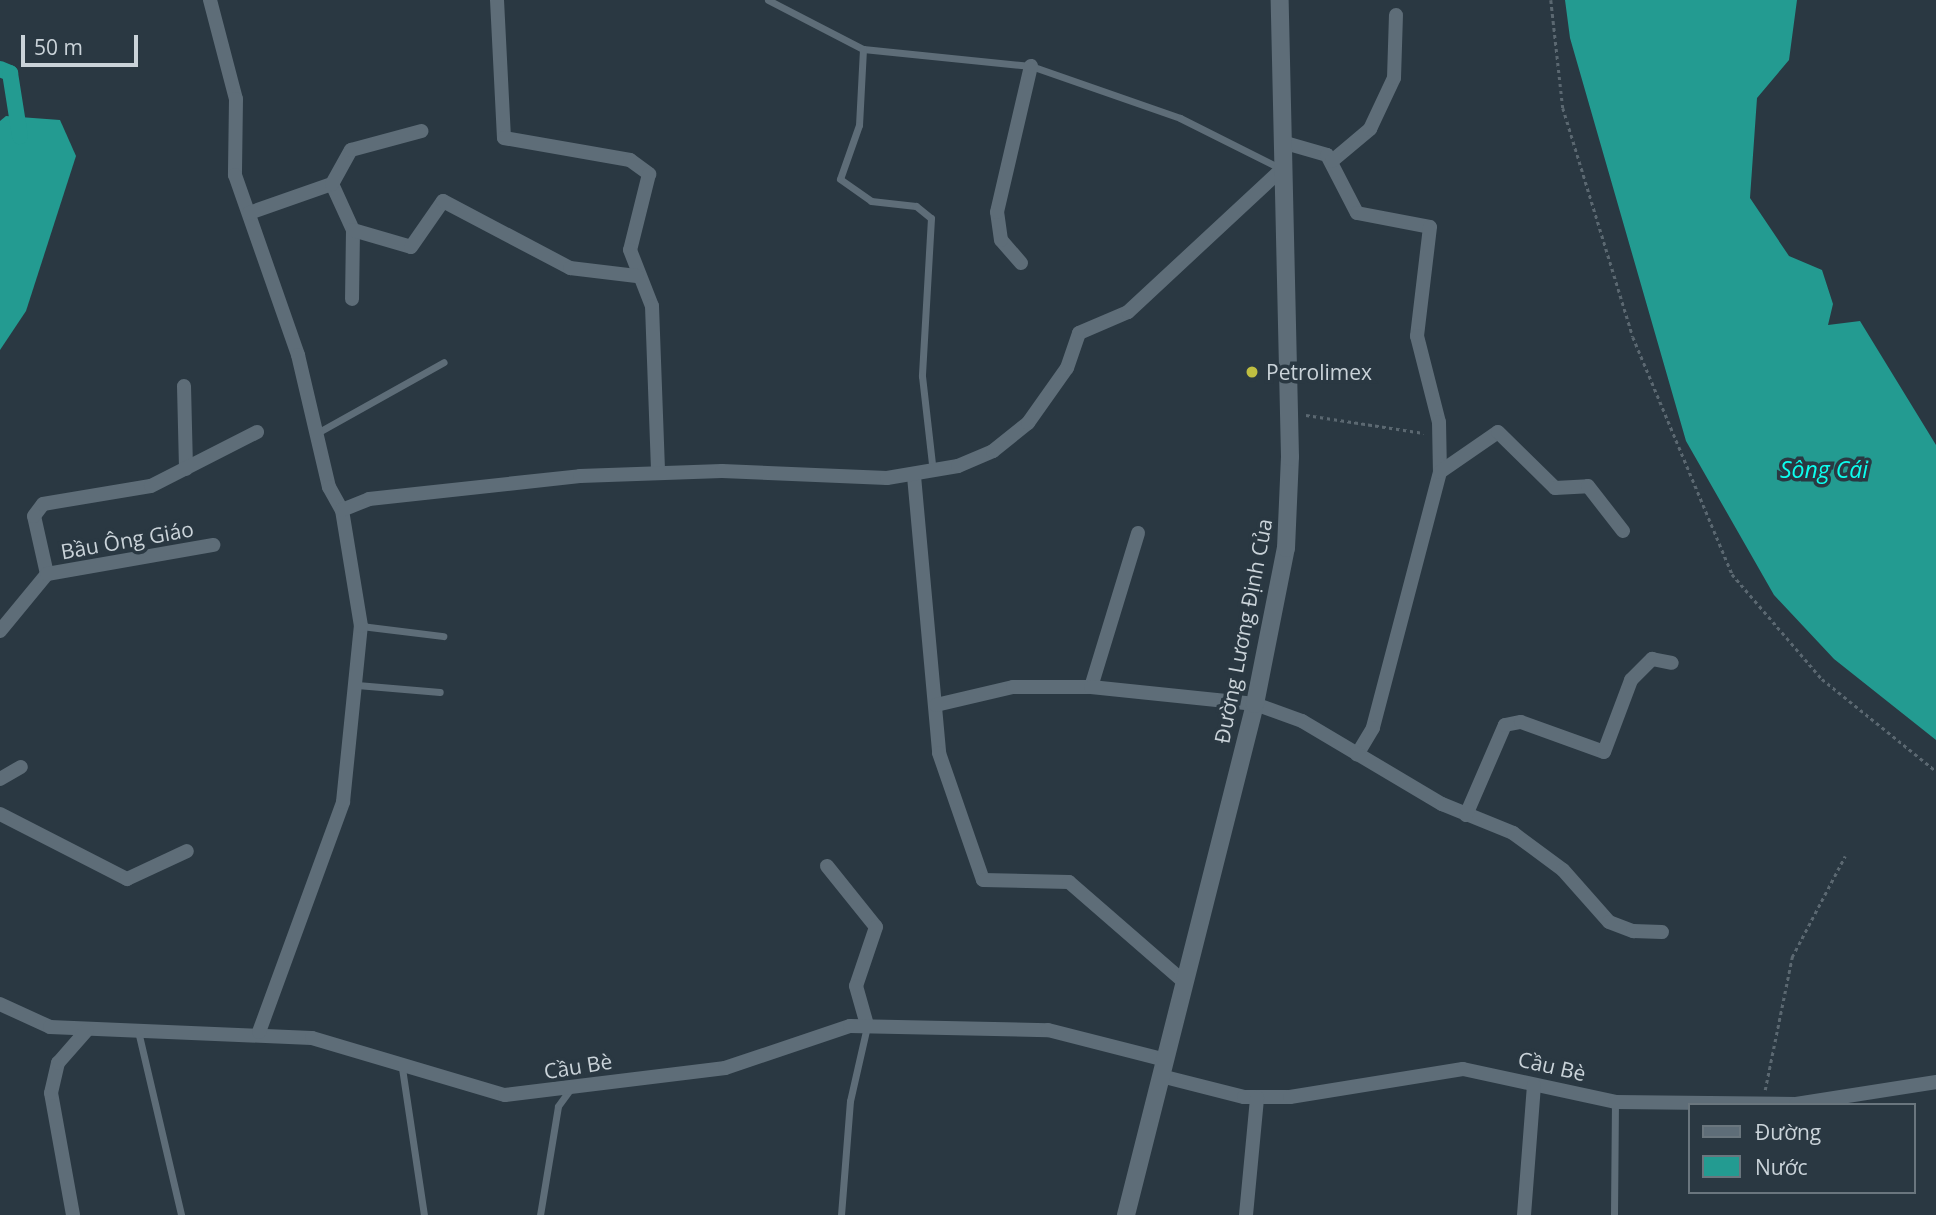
<!DOCTYPE html>
<meta charset="utf-8">
<style>
body{margin:0}
#map{position:relative;width:1936px;height:1215px;overflow:hidden;background:#2a3842;font-family:"Open Sans",sans-serif}
div>[style]{position:absolute}
.water>*{inset:0;background:#239b91}
.canal>*{height:16px;margin:-8px;padding:0 8px;transform-origin:8px;border-radius:8px;background:#239b91}
.path>*{height:2.5px;margin-top:-1.25px;transform-origin:0;background:repeating-linear-gradient(90deg,#5b6871 0 3.5px,transparent 0 7px)}
.service>*{height:7px;margin:-3.5px;padding:0 3.5px;transform-origin:3.5px;border-radius:3.5px;background:#5e6d78}
.minor>*{height:14px;margin:-7px;padding:0 7px;transform-origin:7px;border-radius:7px;background:#5e6d78}
.tertiary>*{height:18px;margin:-9px;padding:0 9px;transform-origin:9px;border-radius:9px;background:#5e6d78}
.dots>*{width:19px;height:19px;translate:-50% -50%;box-sizing:border-box;border:4px solid #2a3842;border-radius:50%}
span{translate:-50% -50%;white-space:nowrap;text-align:center;line-height:1.15;-webkit-text-stroke:7px #2a3842;paint-order:stroke}
.poi-label{font-size:21px;color:#cad3d9}
.left{translate:0 -50%;text-align:left}
.street-label{font-size:21px;color:#cad3d9}
.water-label{font-size:23px;color:#0cffef;font-style:italic}
.legend{position:absolute;left:1688px;top:1103px;width:228px;height:91px;box-sizing:border-box;background:#2a3842;border:2px solid #6a767e;margin:0;padding:9px 12px;list-style:none;font-size:21px;color:#cad3d9}
.legend li{display:flex;align-items:center;gap:14px;height:35px}
.legend b{width:35px;border:2px solid #6a767e}
.scale{position:absolute;left:21px;top:35px;width:117px;height:32px;box-sizing:border-box;border:4px solid #cad3d9;border-top:0;padding-left:9px;font-size:21px;line-height:24px;white-space:nowrap;color:#cad3d9;-webkit-text-stroke:5px #2a3842;paint-order:stroke}
</style>
<div id="map">
<div class="water">
<i style="clip-path:polygon(1565px 0,1797px 0,1789px 60px,1757px 98px,1750px 198px,1789px 256px,1822px 270px,1833px 304px,1828px 325px,1860px 321px,1936px 445px,1936px 740px,1834px 659px,1774px 595px,1686px 441px,1570px 38px)"></i>
<i style="clip-path:polygon(6px 116px,60px 120px,76px 156px,26px 311px,0 350px,0 121px)"></i>
</div>
<div class="canal">
<i style="left:0;top:69px;width:11px;rotate:22deg"></i>
<i style="left:10px;top:73px;width:64px;rotate:81deg"></i>
</div>
<div class="path">
<i style="left:1551px;top:0;width:109px;rotate:83.7deg"></i>
<i style="left:1563px;top:108px;width:239px;rotate:73deg"></i>
<i style="left:1633px;top:337px;width:257px;rotate:67.3deg"></i>
<i style="left:1732px;top:574px;width:138px;rotate:49.4deg"></i>
<i style="left:1822px;top:679px;width:146px;rotate:38.9deg"></i>
<i style="left:1306px;top:415px;width:119px;rotate:8.7deg"></i>
<i style="left:1765px;top:1090px;width:136px;rotate:-78.5deg"></i>
<i style="left:1792px;top:957px;width:114px;rotate:-62.3deg"></i>
</div>
<div class="service">
<i style="left:768px;top:0;width:107px;rotate:27.3deg"></i>
<i style="left:863px;top:49px;width:169px;rotate:5.8deg"></i>
<i style="left:1031px;top:66px;width:158px;rotate:19.2deg"></i>
<i style="left:1180px;top:118px;width:114px;rotate:26.6deg"></i>
<i style="left:863px;top:49px;width:76px;rotate:93deg"></i>
<i style="left:859px;top:125px;width:57px;rotate:109.4deg"></i>
<i style="left:840px;top:179px;width:38px;rotate:35deg"></i>
<i style="left:871px;top:201px;width:45px;rotate:6.3deg"></i>
<i style="left:916px;top:206px;width:19px;rotate:39deg"></i>
<i style="left:931px;top:218px;width:158px;rotate:93.3deg"></i>
<i style="left:922px;top:376px;width:97px;rotate:83.5deg"></i>
<i style="left:317px;top:433px;width:145px;rotate:-29.2deg"></i>
<i style="left:361px;top:626px;width:83px;rotate:7deg"></i>
<i style="left:357px;top:685px;width:83px;rotate:4.8deg"></i>
<i style="left:138px;top:1031px;width:189px;rotate:76.8deg"></i>
<i style="left:402px;top:1068px;width:149px;rotate:81.5deg"></i>
<i style="left:540px;top:1215px;width:110px;rotate:-80.6deg"></i>
<i style="left:558px;top:1106px;width:24px;rotate:-54deg"></i>
<i style="left:841px;top:1215px;width:114px;rotate:-85.5deg"></i>
<i style="left:850px;top:1101px;width:77px;rotate:-77.2deg"></i>
<i style="left:1614px;top:1215px;width:112px;rotate:-89.5deg"></i>
</div>
<div class="minor">
<i style="left:210px;top:0;width:102px;rotate:75.3deg"></i>
<i style="left:236px;top:99px;width:76px;rotate:90.8deg"></i>
<i style="left:235px;top:175px;width:191px;rotate:70.7deg"></i>
<i style="left:298px;top:355px;width:136px;rotate:76.8deg"></i>
<i style="left:329px;top:487px;width:26px;rotate:61deg"></i>
<i style="left:497px;top:0;width:138px;rotate:87.1deg"></i>
<i style="left:504px;top:138px;width:128px;rotate:9.9deg"></i>
<i style="left:630px;top:160px;width:24px;rotate:36deg"></i>
<i style="left:649px;top:174px;width:78px;rotate:104deg"></i>
<i style="left:630px;top:250px;width:60px;rotate:68.6deg"></i>
<i style="left:652px;top:306px;width:167px;rotate:87.9deg"></i>
<i style="left:1282px;top:142px;width:47px;rotate:16.1deg"></i>
<i style="left:1327px;top:155px;width:65px;rotate:62.7deg"></i>
<i style="left:1357px;top:213px;width:74px;rotate:10.9deg"></i>
<i style="left:1430px;top:227px;width:110px;rotate:96.8deg"></i>
<i style="left:1417px;top:336px;width:89px;rotate:75.7deg"></i>
<i style="left:1439px;top:422px;width:50px;rotate:88.9deg"></i>
<i style="left:1440px;top:472px;width:265px;rotate:104.7deg"></i>
<i style="left:1373px;top:728px;width:31px;rotate:121deg"></i>
<i style="left:1332px;top:161px;width:50px;rotate:-40.1deg"></i>
<i style="left:1370px;top:129px;width:56px;rotate:-64.8deg"></i>
<i style="left:1394px;top:78px;width:63px;rotate:-88.2deg"></i>
<i style="left:332px;top:184px;width:51px;rotate:65.5deg"></i>
<i style="left:353px;top:230px;width:69px;rotate:90.8deg"></i>
<i style="left:249px;top:213px;width:88px;rotate:-19.3deg"></i>
<i style="left:332px;top:184px;width:39px;rotate:-61deg"></i>
<i style="left:351px;top:150px;width:73px;rotate:-15deg"></i>
<i style="left:353px;top:230px;width:60px;rotate:16.3deg"></i>
<i style="left:411px;top:247px;width:56px;rotate:-55.2deg"></i>
<i style="left:443px;top:201px;width:144px;rotate:27.8deg"></i>
<i style="left:570px;top:268px;width:67px;rotate:6.8deg"></i>
<i style="left:1021px;top:263px;width:30px;rotate:-131deg"></i>
<i style="left:1001px;top:240px;width:28px;rotate:-98deg"></i>
<i style="left:997px;top:212px;width:150px;rotate:-76.9deg"></i>
<i style="left:184px;top:386px;width:83px;rotate:88.6deg"></i>
<i style="left:1440px;top:472px;width:70px;rotate:-34.6deg"></i>
<i style="left:1498px;top:432px;width:80px;rotate:44.5deg"></i>
<i style="left:1555px;top:488px;width:33px;rotate:-3deg"></i>
<i style="left:1588px;top:486px;width:57px;rotate:52.1deg"></i>
<i style="left:914px;top:476px;width:278px;rotate:84.8deg"></i>
<i style="left:939px;top:753px;width:134px;rotate:70.9deg"></i>
<i style="left:983px;top:880px;width:86px;rotate:1.3deg"></i>
<i style="left:1069px;top:882px;width:154px;rotate:41deg"></i>
<i style="left:47px;top:574px;width:59px;rotate:-102.6deg"></i>
<i style="left:34px;top:516px;width:15px;rotate:-53deg"></i>
<i style="left:43px;top:504px;width:109px;rotate:-9.5deg"></i>
<i style="left:151px;top:486px;width:119px;rotate:-27deg"></i>
<i style="left:0;top:631px;width:74px;rotate:-50.5deg"></i>
<i style="left:47px;top:574px;width:169px;rotate:-9.9deg"></i>
<i style="left:1091px;top:687px;width:161px;rotate:-73deg"></i>
<i style="left:936px;top:705px;width:79px;rotate:-13.2deg"></i>
<i style="left:1013px;top:687px;width:78px"></i>
<i style="left:1091px;top:687px;width:165px;rotate:5.9deg"></i>
<i style="left:1255px;top:704px;width:50px;rotate:19.9deg"></i>
<i style="left:1302px;top:721px;width:163px;rotate:30.7deg"></i>
<i style="left:1442px;top:804px;width:77px;rotate:22.2deg"></i>
<i style="left:1513px;top:833px;width:62px;rotate:36.5deg"></i>
<i style="left:1563px;top:870px;width:69px;rotate:48.5deg"></i>
<i style="left:1609px;top:922px;width:26px;rotate:21deg"></i>
<i style="left:1633px;top:931px;width:29px;rotate:2deg"></i>
<i style="left:0;top:779px;width:24px;rotate:-30deg"></i>
<i style="left:0;top:814px;width:143px;rotate:27.1deg"></i>
<i style="left:127px;top:879px;width:66px;rotate:-25deg"></i>
<i style="left:1466px;top:815px;width:98px;rotate:-66.6deg"></i>
<i style="left:1505px;top:725px;width:16px;rotate:-11deg"></i>
<i style="left:1521px;top:722px;width:88px;rotate:19.9deg"></i>
<i style="left:1604px;top:752px;width:77px;rotate:-69.4deg"></i>
<i style="left:1631px;top:680px;width:30px;rotate:-45deg"></i>
<i style="left:1652px;top:659px;width:20px;rotate:11deg"></i>
<i style="left:827px;top:866px;width:78px;rotate:51.2deg"></i>
<i style="left:876px;top:927px;width:62px;rotate:108.7deg"></i>
<i style="left:856px;top:986px;width:41px;rotate:74.2deg"></i>
<i style="left:0;top:1004px;width:55px;rotate:24.7deg"></i>
<i style="left:50px;top:1027px;width:262px;rotate:2.4deg"></i>
<i style="left:312px;top:1038px;width:201px;rotate:16.5deg"></i>
<i style="left:505px;top:1095px;width:222px;rotate:-7deg"></i>
<i style="left:725px;top:1068px;width:132px;rotate:-18.6deg"></i>
<i style="left:850px;top:1026px;width:198px;rotate:1.2deg"></i>
<i style="left:1048px;top:1030px;width:122px;rotate:14.3deg"></i>
<i style="left:259px;top:1032px;width:245px;rotate:-69.9deg"></i>
<i style="left:343px;top:802px;width:177px;rotate:-84.2deg"></i>
<i style="left:361px;top:626px;width:118px;rotate:-99.3deg"></i>
<i style="left:342px;top:510px;width:29px;rotate:-22deg"></i>
<i style="left:369px;top:499px;width:212px;rotate:-6.2deg"></i>
<i style="left:580px;top:476px;width:142px;rotate:-2deg"></i>
<i style="left:722px;top:471px;width:165px;rotate:2.4deg"></i>
<i style="left:887px;top:478px;width:72px;rotate:-9.6deg"></i>
<i style="left:958px;top:466px;width:38px;rotate:-23deg"></i>
<i style="left:993px;top:451px;width:45px;rotate:-38.7deg"></i>
<i style="left:1028px;top:423px;width:67px;rotate:-54.7deg"></i>
<i style="left:1067px;top:368px;width:37px;rotate:-71deg"></i>
<i style="left:1079px;top:333px;width:53px;rotate:-23.2deg"></i>
<i style="left:1128px;top:312px;width:210px;rotate:-42.9deg"></i>
<i style="left:1161px;top:1076px;width:86px;rotate:14.2deg"></i>
<i style="left:1244px;top:1097px;width:46px"></i>
<i style="left:1290px;top:1097px;width:175px;rotate:-9.2deg"></i>
<i style="left:1463px;top:1069px;width:156px;rotate:12.2deg"></i>
<i style="left:1615px;top:1102px;width:181px;rotate:0.6deg"></i>
<i style="left:1796px;top:1104px;width:142px;rotate:-8.9deg"></i>
<i style="left:73px;top:1215px;width:124px;rotate:-100.2deg"></i>
<i style="left:51px;top:1093px;width:31px;rotate:-77deg"></i>
<i style="left:58px;top:1063px;width:44px;rotate:-48.7deg"></i>
<i style="left:1246px;top:1215px;width:118px;rotate:-84.6deg"></i>
<i style="left:1524px;top:1215px;width:130px;rotate:-85.6deg"></i>
</div>
<div class="tertiary">
<i style="left:1126px;top:1215px;width:527px;rotate:-75.83deg"></i>
<i style="left:1255px;top:704px;width:159px;rotate:-78.8deg"></i>
<i style="left:1286px;top:548px;width:91px;rotate:-87.5deg"></i>
<i style="left:1290px;top:457px;width:457px;rotate:-91.3deg"></i>
</div>
<div class="dots">
<i style="left:1252px;top:372px;background:#bfbe41"></i>
</div>
<div class="poi-label">
<span class="left" style="left:1266px;top:372px">Petrolimex</span>
</div>
<div class="street-label">
<span style="left:127px;top:540px;rotate:-10deg">Bầu Ông Giáo</span>
<span style="left:1243px;top:631px;rotate:-79deg">Đường Lương Định Của</span>
<span style="left:578px;top:1066px;rotate:-9deg">Cầu Bè</span>
<span style="left:1552px;top:1066px;rotate:13deg">Cầu Bè</span>
</div>
<div class="water-label">
<span style="left:1824px;top:469px">Sông Cái</span>
</div>
<ul class="legend">
<li><b style="height:9px;background:#5e6d78"></b>Đường</li>
<li><b style="height:19px;background:#239b91"></b>Nước</li>
</ul>
<div class="scale">50 m</div>
</div>
